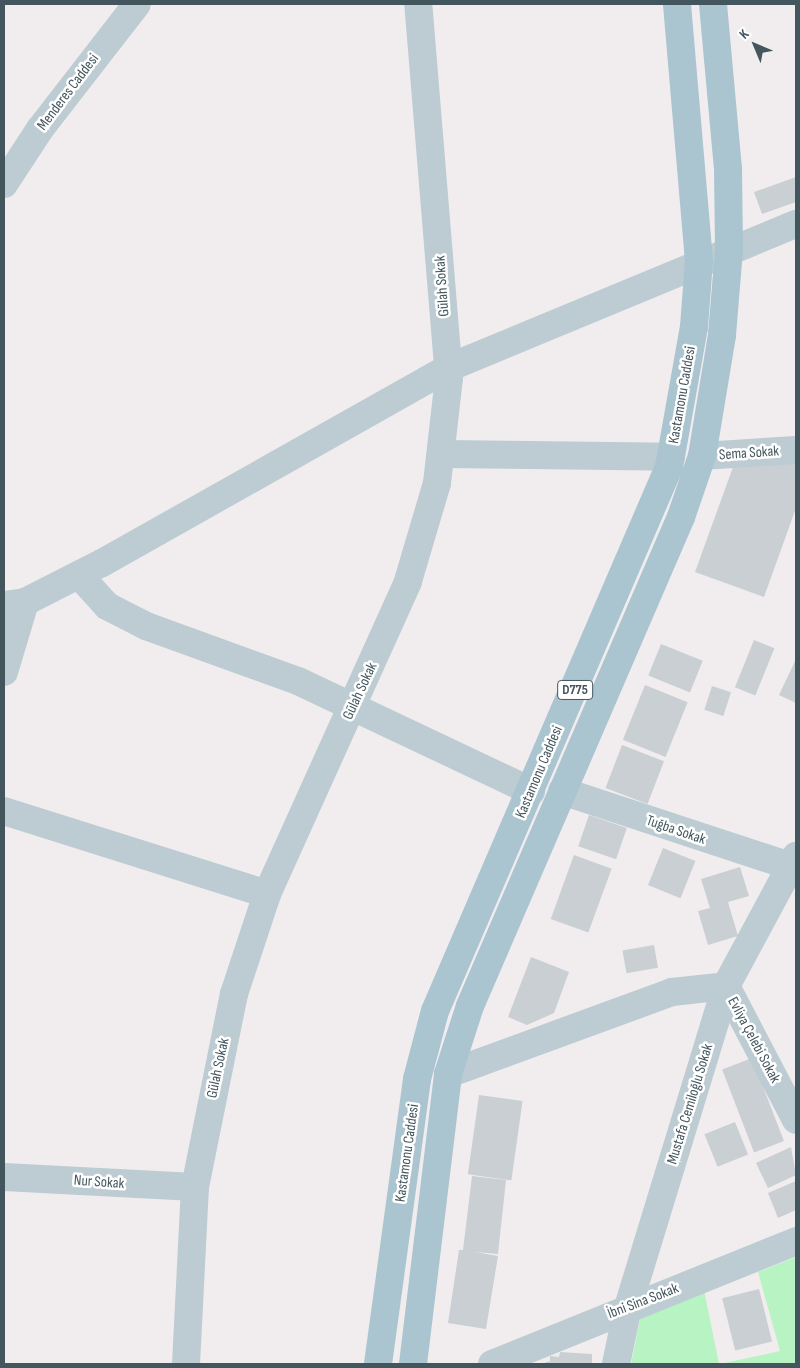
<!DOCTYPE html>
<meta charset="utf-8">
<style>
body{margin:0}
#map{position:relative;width:800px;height:1368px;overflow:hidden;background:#f1edee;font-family:"Sofia Sans Condensed",sans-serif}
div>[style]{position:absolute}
.green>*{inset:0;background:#b7f3c3}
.building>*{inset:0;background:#c9cfd3;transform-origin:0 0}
.minor>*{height:28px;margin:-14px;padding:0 14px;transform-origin:14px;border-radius:14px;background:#bcccd2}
.major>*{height:28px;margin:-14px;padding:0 14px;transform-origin:14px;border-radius:14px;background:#aac4d0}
span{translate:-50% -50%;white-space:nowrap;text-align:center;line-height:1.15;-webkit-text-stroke:5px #fff;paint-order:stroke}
.shield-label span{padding:1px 4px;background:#fff;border:1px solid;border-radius:4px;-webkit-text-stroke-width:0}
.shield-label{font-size:14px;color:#44565d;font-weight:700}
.street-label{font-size:15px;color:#44565d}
.frame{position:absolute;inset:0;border:5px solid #44565d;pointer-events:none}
.north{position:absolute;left:730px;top:20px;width:50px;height:50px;-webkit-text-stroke:4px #fff;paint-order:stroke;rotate:315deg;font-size:14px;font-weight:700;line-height:20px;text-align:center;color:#44565d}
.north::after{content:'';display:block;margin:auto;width:18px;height:22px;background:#44565d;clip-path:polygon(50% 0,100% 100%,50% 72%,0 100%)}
</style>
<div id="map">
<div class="green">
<i style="clip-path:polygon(796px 1257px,796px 1364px,720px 1364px,780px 1351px,758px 1272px)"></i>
<i style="clip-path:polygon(704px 1290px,719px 1364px,631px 1364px,641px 1315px)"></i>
</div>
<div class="building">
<i style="clip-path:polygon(796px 177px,796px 202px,762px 214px,754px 192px)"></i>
<i style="clip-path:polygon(796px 462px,796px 508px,764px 597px,695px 572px,733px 467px)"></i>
<i style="left:754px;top:640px;width:22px;height:51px;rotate:22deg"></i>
<i style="left:661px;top:644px;width:45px;height:34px;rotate:22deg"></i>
<i style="clip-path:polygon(796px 659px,796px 703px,779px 695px)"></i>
<i style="left:645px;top:685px;width:46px;height:59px;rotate:22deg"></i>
<i style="left:712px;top:686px;width:20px;height:25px;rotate:18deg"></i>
<i style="left:622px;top:745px;width:45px;height:46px;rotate:21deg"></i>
<i style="left:589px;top:815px;width:40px;height:33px;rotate:19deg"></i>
<i style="left:663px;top:848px;width:35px;height:40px;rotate:22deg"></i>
<i style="left:574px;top:855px;width:40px;height:68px;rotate:20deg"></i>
<i style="clip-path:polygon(740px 867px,749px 896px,728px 902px,738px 936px,708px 945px,698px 911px,710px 908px,701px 879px)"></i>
<i style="left:654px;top:945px;width:23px;height:32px;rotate:80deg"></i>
<i style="clip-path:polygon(531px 957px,569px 972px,554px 1013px,527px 1025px,508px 1017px)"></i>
<i style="left:752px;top:1058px;width:89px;height:32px;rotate:69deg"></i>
<i style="left:479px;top:1095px;width:44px;height:80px;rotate:8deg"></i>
<i style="left:735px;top:1122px;width:35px;height:33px;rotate:68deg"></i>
<i style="clip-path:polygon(791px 1147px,796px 1175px,768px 1188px,756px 1163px)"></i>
<i style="clip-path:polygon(472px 1176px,506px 1180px,498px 1254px,475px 1252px,498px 1256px,486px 1329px,448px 1323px,459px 1250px,463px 1250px)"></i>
<i style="clip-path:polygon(796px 1181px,796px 1210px,778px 1218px,768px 1193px)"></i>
<i style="left:759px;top:1289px;width:54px;height:38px;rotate:76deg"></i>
<i style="clip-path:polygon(560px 1352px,592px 1354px,592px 1364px,541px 1364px,550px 1361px,550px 1356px,559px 1357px)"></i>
</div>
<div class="minor">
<i style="left:4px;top:184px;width:66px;rotate:-56.8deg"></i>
<i style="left:40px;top:129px;width:158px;rotate:-52.2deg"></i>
<i style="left:441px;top:454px;width:230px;rotate:0.7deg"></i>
<i style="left:702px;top:456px;width:94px;rotate:-3.7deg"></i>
<i style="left:79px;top:575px;width:42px;rotate:47.9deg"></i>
<i style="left:107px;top:606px;width:44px;rotate:27.1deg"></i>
<i style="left:146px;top:626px;width:162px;rotate:19.9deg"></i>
<i style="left:298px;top:681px;width:258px;rotate:25.3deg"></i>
<i style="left:4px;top:605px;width:21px;rotate:-8deg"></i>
<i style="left:25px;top:602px;width:86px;rotate:-26.9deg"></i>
<i style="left:102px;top:563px;width:397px;rotate:-29.4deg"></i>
<i style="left:448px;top:368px;width:377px;rotate:-22.5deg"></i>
<i style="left:4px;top:672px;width:73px;rotate:-73.3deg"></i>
<i style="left:562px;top:791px;width:246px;rotate:18.2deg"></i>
<i style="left:4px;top:811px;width:276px;rotate:17.5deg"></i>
<i style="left:448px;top:1074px;width:239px;rotate:-20.1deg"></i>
<i style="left:672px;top:992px;width:54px;rotate:-6.3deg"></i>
<i style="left:726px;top:986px;width:151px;rotate:62.4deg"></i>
<i style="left:4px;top:1177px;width:191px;rotate:3deg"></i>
<i style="left:186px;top:1364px;width:177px;rotate:-87.1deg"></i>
<i style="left:195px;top:1187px;width:197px;rotate:-78.6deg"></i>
<i style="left:234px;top:994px;width:105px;rotate:-71.7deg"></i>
<i style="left:267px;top:894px;width:343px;rotate:-65.7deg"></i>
<i style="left:408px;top:581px;width:102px;rotate:-73.5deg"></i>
<i style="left:437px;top:483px;width:106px;rotate:-83.5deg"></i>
<i style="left:449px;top:378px;width:375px;rotate:-94.7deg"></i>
<i style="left:492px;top:1364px;width:328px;rotate:-22deg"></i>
<i style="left:616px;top:1364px;width:58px;rotate:-78.1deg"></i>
<i style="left:628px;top:1307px;width:336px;rotate:-73deg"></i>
<i style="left:726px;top:986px;width:148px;rotate:-61.7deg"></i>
</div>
<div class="major">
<i style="left:378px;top:1364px;width:288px;rotate:-82.2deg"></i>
<i style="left:417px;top:1079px;width:70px;rotate:-75.2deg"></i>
<i style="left:435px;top:1011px;width:592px;rotate:-66.73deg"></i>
<i style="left:669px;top:467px;width:142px;rotate:-79.9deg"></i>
<i style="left:694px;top:327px;width:66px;rotate:-85.7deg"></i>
<i style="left:699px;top:261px;width:258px;rotate:-94.9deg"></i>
<i style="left:413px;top:1364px;width:292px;rotate:-83.1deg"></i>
<i style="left:448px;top:1074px;width:71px;rotate:-72.1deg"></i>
<i style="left:470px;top:1006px;width:533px;rotate:-66.66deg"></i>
<i style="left:681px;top:517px;width:65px;rotate:-71deg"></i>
<i style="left:702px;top:456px;width:123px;rotate:-80.6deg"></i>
<i style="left:722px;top:335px;width:85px;rotate:-85.3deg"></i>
<i style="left:729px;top:250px;width:81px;rotate:-90.7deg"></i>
<i style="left:728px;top:169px;width:166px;rotate:-95.2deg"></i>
</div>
<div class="shield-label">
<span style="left:575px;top:690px">D775</span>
</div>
<div class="street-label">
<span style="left:68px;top:92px;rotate:-53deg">Menderes Caddesi</span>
<span style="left:442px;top:286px;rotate:-94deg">Gülah Sokak</span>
<span style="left:682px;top:395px;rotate:-80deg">Kastamonu Caddesi</span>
<span style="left:749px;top:453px;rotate:-4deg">Sema Sokak</span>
<span style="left:360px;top:691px;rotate:-65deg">Gülah Sokak</span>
<span style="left:539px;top:772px;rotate:-67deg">Kastamonu Caddesi</span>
<span style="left:676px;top:830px;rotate:19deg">Tuğba Sokak</span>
<span style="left:754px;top:1040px;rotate:62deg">Evliya Çelebi Sokak</span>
<span style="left:218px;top:1068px;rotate:-78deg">Gülah Sokak</span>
<span style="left:690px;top:1104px;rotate:-73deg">Mustafa Cemiloğlu Sokak</span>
<span style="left:407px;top:1153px;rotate:-82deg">Kastamonu Caddesi</span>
<span style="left:99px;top:1182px;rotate:4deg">Nur Sokak</span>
<span style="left:643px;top:1301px;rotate:-21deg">İbni Sina Sokak</span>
</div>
<div class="frame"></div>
<div class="north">K</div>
</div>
